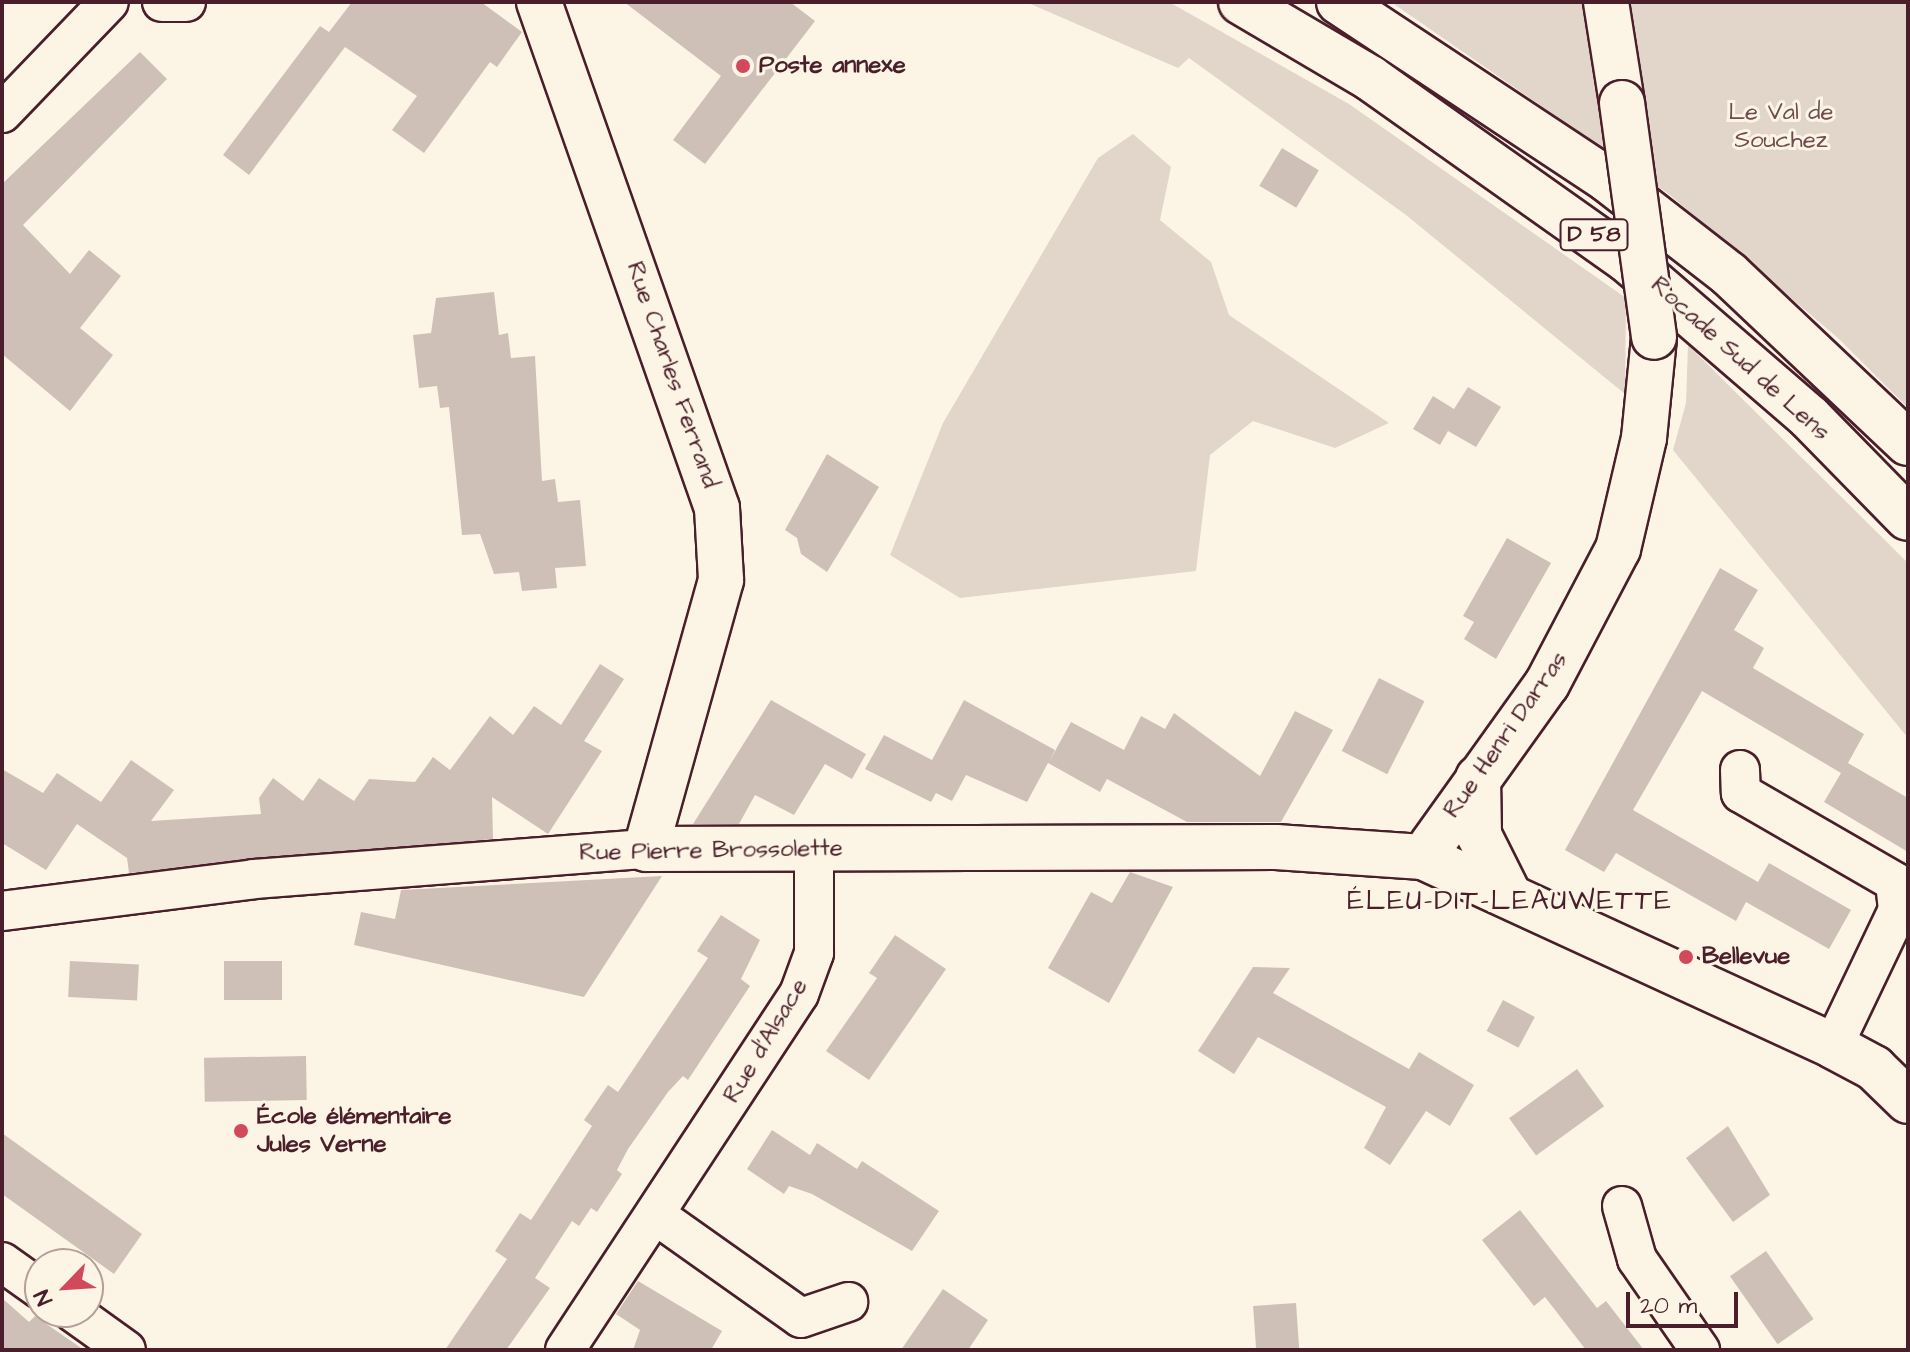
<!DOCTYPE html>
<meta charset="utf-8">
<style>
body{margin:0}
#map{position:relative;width:1910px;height:1352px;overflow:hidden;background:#fcf5e5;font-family:"Architects Daughter",sans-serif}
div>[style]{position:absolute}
.green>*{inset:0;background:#e2d5ca}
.building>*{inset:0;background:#cfc0b7;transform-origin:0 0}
.roads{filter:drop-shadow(2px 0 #4a1f2b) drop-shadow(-2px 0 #4a1f2b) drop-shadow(0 2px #4a1f2b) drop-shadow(0 -2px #4a1f2b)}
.minor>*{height:38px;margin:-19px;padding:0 19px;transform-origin:19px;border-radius:19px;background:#fcf5e5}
.tertiary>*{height:44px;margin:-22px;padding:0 22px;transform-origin:22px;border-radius:22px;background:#fcf5e5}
.trunk>*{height:44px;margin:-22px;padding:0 22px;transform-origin:22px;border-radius:22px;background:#fcf5e5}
.bridges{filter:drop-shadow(2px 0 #4a1f2b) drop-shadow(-2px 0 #4a1f2b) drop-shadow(0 2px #4a1f2b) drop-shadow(0 -2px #4a1f2b)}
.tertiary-bridge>*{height:44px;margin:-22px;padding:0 22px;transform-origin:22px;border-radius:22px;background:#fcf5e5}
.dots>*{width:22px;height:22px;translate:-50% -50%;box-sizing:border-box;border:4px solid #fcf5e5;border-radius:50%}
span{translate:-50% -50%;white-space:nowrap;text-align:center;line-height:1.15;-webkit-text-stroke:6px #fcf5e5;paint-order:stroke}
.shield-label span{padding:2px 6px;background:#fcf5e5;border:2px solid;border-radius:6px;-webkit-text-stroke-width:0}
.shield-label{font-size:22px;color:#4a1f2b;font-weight:700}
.poi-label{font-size:24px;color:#4a1f2b;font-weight:700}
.left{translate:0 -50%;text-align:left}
.park-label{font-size:24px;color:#704c53}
.street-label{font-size:24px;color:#4a1f2b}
.quarter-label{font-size:28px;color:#4a1f2b;letter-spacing:2px}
.frame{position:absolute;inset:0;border:4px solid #4a1f2b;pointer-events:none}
.north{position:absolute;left:24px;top:1248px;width:80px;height:80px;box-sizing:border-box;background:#fcf5e5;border:2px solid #b59f9b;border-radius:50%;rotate:245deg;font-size:22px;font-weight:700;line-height:32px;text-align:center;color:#4a1f2b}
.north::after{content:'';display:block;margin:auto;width:28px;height:36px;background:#d1495b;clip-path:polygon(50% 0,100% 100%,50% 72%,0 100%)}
.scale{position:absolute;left:1626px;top:1292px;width:112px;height:36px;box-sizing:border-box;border:4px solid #4a1f2b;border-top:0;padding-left:10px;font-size:24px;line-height:28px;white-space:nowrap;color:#4a1f2b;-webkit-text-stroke:6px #fcf5e5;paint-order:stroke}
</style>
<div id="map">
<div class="green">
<i style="clip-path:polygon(1026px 2px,1169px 2px,1349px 104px,1626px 298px,1625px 394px,1406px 215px,1189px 58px,1178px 68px)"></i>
<i style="clip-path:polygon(1391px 2px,1908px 2px,1908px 408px,1838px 338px,1670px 195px)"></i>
<i style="clip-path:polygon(1133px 134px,1171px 167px,1160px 220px,1211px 262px,1229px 315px,1389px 423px,1335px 448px,1253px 421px,1210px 455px,1196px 571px,960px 598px,890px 555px,943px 423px,1098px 158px)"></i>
<i style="clip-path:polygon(1688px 345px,1908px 563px,1908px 738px,1673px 450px,1686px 403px)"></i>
</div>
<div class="building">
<i style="clip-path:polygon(352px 2px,481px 2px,522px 32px,497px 67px,490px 62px,424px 153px,392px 130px,417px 96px,345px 47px,249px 175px,223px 155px,320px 26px,329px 32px)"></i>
<i style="clip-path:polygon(624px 2px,790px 2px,815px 21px,705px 164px,673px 140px,721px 76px)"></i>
<i style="clip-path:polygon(140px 52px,167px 79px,23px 225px,70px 274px,89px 250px,121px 276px,80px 328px,113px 355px,70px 411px,2px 354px,2px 184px)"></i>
<i style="left:1282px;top:148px;width:43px;height:44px;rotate:31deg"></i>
<i style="clip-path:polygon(494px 292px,499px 335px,508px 333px,511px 358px,535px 356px,542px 481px,555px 479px,558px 502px,580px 500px,586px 566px,555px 568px,557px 588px,522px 591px,519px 572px,494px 574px,480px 534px,462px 535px,449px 407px,440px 408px,437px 386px,419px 388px,413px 335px,431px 333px,436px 298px)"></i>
<i style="clip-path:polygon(1468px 387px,1501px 407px,1476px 447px,1448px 431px,1440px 445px,1413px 429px,1433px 396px,1454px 409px)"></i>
<i style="clip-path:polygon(827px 454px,879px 487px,827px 572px,801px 554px,797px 538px,785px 530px)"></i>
<i style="clip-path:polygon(1507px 538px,1551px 563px,1496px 659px,1464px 639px,1474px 622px,1463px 616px)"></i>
<i style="clip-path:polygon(1720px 568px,1758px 590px,1734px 630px,1764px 648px,1753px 668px,1864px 734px,1848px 763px,1908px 798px,1908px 852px,1824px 802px,1841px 773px,1702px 691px,1633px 810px,1758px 882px,1769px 863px,1851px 910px,1829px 949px,1746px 902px,1736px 921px,1616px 853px,1604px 872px,1565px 850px)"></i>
<i style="clip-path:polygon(600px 664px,624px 679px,584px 741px,602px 751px,548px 834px,492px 797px,493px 839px,129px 873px,127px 858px,77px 824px,46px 870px,2px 843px,2px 769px,43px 793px,57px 773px,101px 802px,131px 760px,174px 790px,151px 821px,261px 814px,259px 798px,273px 778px,303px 801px,319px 778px,354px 801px,369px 779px,415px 782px,433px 757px,450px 770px,490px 716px,513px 735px,534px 706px,561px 725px)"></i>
<i style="left:1379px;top:678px;width:51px;height:82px;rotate:27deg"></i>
<i style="clip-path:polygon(771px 700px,866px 754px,852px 779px,825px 764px,794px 815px,755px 795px,739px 824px,693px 824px)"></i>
<i style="clip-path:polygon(964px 700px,1055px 750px,1049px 762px,1071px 722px,1124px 750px,1141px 716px,1165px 729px,1174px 713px,1260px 776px,1295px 711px,1333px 730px,1281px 822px,1187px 822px,1107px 779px,1100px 792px,1048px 763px,1027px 802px,966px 775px,952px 801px,936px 793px,931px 802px,865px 769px,884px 735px,932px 760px)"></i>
<i style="clip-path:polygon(1130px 872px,1173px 887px,1109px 1003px,1048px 968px,1091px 892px,1112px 903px)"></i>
<i style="clip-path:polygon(662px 876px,584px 997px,354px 945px,361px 912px,395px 919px,401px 890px)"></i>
<i style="clip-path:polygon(721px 915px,760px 940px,741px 979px,750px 986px,688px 1080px,683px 1076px,668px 1092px,628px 1149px,617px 1170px,622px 1174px,597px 1212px,591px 1208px,579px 1226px,572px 1221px,535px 1278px,550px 1288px,506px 1350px,445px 1350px,507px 1259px,495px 1251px,520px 1213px,531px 1220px,592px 1126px,584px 1120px,608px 1085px,618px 1092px,708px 958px,697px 951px)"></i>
<i style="clip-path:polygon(895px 935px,946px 969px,869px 1080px,826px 1051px,877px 978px,869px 973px)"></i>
<i style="left:70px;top:961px;width:69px;height:36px;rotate:3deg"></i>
<i style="left:282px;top:961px;width:39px;height:58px;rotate:90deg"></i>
<i style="clip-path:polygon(1253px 967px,1290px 968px,1273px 993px,1409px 1069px,1419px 1052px,1474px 1085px,1450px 1126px,1426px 1111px,1390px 1165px,1364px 1148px,1386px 1107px,1258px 1037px,1234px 1074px,1198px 1051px)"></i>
<i style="left:1503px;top:1000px;width:36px;height:35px;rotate:28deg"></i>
<i style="left:306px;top:1056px;width:44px;height:102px;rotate:89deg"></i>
<i style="left:1577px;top:1069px;width:46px;height:84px;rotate:54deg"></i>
<i style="clip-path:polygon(1728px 1126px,1770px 1195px,1733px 1222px,1686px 1158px)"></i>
<i style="clip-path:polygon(772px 1130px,810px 1155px,817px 1143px,857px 1169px,862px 1161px,939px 1211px,912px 1251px,812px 1194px,789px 1186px,784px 1194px,747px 1169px)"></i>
<i style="clip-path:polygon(2px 1133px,142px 1234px,114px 1274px,2px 1194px)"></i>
<i style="clip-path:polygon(1520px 1210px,1597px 1308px,1606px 1301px,1644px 1350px,1586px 1350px,1545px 1297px,1534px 1306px,1482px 1240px)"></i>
<i style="left:1766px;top:1251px;width:83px;height:44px;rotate:55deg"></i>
<i style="clip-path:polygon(638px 1281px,722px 1331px,711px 1350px,633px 1350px,640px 1330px,616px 1314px)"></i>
<i style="clip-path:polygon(943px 1289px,988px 1320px,968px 1350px,901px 1350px)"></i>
<i style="clip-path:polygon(2px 1298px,29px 1322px,35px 1316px,84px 1350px,2px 1350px)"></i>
<i style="left:1296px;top:1303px;width:45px;height:43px;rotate:86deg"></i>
</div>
<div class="roads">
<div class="minor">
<i style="left:162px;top:2px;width:24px"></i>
<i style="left:2px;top:113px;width:154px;rotate:-46.1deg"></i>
<i style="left:1740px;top:770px;width:23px;rotate:88deg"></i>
<i style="left:1741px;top:793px;width:178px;rotate:30deg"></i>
<i style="left:1895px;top:882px;width:28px;rotate:84deg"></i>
<i style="left:1898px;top:910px;width:151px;rotate:115.5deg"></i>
<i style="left:2px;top:911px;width:254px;rotate:-7.2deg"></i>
<i style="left:254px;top:879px;width:393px;rotate:-4.4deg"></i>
<i style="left:1622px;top:1206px;width:55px;rotate:74.2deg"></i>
<i style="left:1637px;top:1259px;width:111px;rotate:55.3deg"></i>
<i style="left:657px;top:1216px;width:176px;rotate:35.3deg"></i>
<i style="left:801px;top:1318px;width:50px;rotate:-18.8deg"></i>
<i style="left:2px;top:1262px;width:47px;rotate:35.4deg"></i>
<i style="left:73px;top:1312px;width:65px;rotate:35.6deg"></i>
<i style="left:565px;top:1350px;width:426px;rotate:-56.7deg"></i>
<i style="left:799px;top:994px;width:44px;rotate:-69.9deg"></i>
<i style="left:814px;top:953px;width:106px;rotate:-90deg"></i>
</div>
<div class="tertiary">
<i style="left:539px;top:2px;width:536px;rotate:70.62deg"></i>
<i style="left:717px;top:508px;width:72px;rotate:86.8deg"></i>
<i style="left:721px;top:580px;width:279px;rotate:105.6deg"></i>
<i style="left:646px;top:849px;width:630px;rotate:-0.18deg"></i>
<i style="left:1276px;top:847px;width:147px;rotate:3.9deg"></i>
<i style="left:1423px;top:857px;width:451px;rotate:24.7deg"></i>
<i style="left:1833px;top:1046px;width:47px;rotate:28.2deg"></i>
<i style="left:1874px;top:1068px;width:47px;rotate:44.1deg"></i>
<i style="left:1606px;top:2px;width:102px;rotate:81deg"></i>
<i style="left:1478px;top:778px;width:57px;rotate:89deg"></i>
<i style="left:1479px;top:835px;width:63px;rotate:63.4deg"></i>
<i style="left:1423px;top:857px;width:213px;rotate:-54.4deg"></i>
<i style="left:1547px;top:684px;width:153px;rotate:-62.3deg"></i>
<i style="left:1618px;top:549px;width:114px;rotate:-76.8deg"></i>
<i style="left:1644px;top:438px;width:101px;rotate:-84.3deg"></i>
</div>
<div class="trunk">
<i style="left:1241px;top:2px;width:150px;rotate:30.5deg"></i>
<i style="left:1370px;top:78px;width:314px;rotate:35.3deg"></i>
<i style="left:1626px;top:259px;width:242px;rotate:40.8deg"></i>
<i style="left:1809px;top:417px;width:141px;rotate:45.6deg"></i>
<i style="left:1339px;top:2px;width:323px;rotate:33.5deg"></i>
<i style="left:1608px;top:180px;width:153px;rotate:37.8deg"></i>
<i style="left:1729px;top:274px;width:246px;rotate:43.4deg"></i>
</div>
</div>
<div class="bridges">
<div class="tertiary-bridge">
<i style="left:1622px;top:103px;width:236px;rotate:82.2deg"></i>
</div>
</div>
<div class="dots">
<i style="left:743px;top:66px;background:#d1495b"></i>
<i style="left:1686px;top:957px;background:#d1495b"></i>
<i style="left:241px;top:1131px;background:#d1495b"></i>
</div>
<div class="shield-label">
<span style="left:1594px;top:235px">D 58</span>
</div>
<div class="poi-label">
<span class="left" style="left:759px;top:66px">Poste annexe</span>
<span class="left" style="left:1702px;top:957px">Bellevue</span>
<span class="left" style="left:257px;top:1131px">École élémentaire<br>Jules Verne</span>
</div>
<div class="park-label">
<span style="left:1781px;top:127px">Le Val de<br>Souchez</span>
</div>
<div class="street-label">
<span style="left:1740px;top:359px;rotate:42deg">Rocade Sud de Lens</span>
<span style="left:672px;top:375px;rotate:71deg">Rue Charles Ferrand</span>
<span style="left:1506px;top:735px;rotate:-55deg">Rue Henri Darras</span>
<span style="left:711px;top:851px;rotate:-1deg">Rue Pierre Brossolette</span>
<span style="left:766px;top:1041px;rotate:-59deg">Rue d'Alsace</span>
</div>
<div class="quarter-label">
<span style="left:1510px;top:901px">ÉLEU-DIT-LEAUWETTE</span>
</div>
<div class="frame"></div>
<div class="north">N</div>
<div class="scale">20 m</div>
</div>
